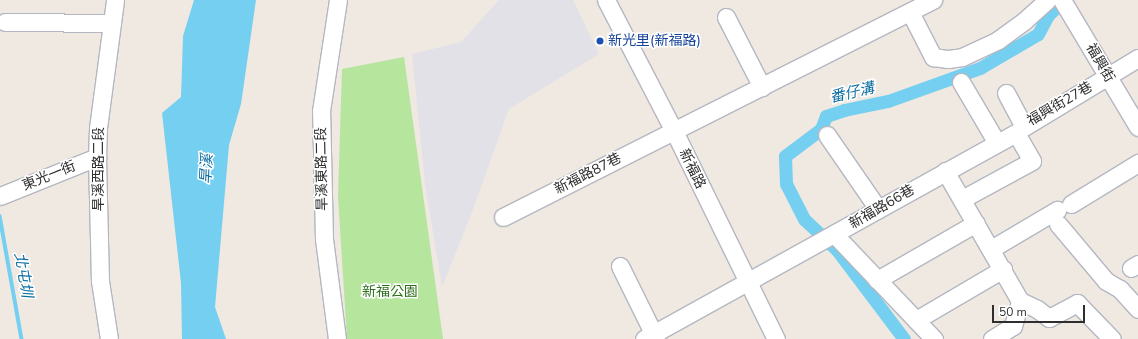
<!DOCTYPE html>
<meta charset="utf-8">
<style>
body{margin:0}
#map{position:relative;width:1138px;height:339px;overflow:hidden;background:#efe9e1;font-family:"Nunito Sans","Noto Sans TC",sans-serif}
div>[style]{position:absolute}
.industrial>*{inset:0;background:#e3e1e8}
.green>*{inset:0;background:#b6e59e}
.water>*{inset:0;background:#75cff0}
.stream>*{height:3.5px;margin:-1.75px;padding:0 1.75px;transform-origin:1.75px;border-radius:1.75px;background:#75cff0}
.canal>*{height:13px;margin:-6.5px;padding:0 6.5px;transform-origin:6.5px;border-radius:6.5px;background:#75cff0}
.roads{filter:drop-shadow(1px 0 #b4b7c1) drop-shadow(-1px 0 #b4b7c1) drop-shadow(0 1px #b4b7c1) drop-shadow(0 -1px #b4b7c1)}
.minor>*{height:17px;margin:-8.5px;padding:0 8.5px;transform-origin:8.5px;border-radius:8.5px;background:#fff}
.dots>*{width:11px;height:11px;translate:-50% -50%;box-sizing:border-box;border:2px solid #fff;border-radius:50%}
span{translate:-50% -50%;white-space:nowrap;text-align:center;line-height:1.15;-webkit-text-stroke:3px #fff;paint-order:stroke}
.transit-label{font-size:14px;color:#164399}
.left{translate:0 -50%;text-align:left}
.street-label{font-size:14px;color:#2e2e2e}
.park-label{font-size:14px;color:#2c6e1b}
.water-label{font-size:15px;color:#0d6fa3;font-style:italic}
.scale{position:absolute;left:992px;top:305px;width:93px;height:18px;box-sizing:border-box;border:2px solid #2e2e2e;border-top:0;padding-left:5px;font-size:12px;line-height:14px;white-space:nowrap;color:#2e2e2e;-webkit-text-stroke:3px #fff;paint-order:stroke}
</style>
<div id="map">
<div class="industrial">
<i style="clip-path:polygon(499px 0,573px 0,599px 54px,509px 109px,471px 215px,442px 287px,425px 184px,412px 54px,461px 42px)"></i>
</div>
<div class="green">
<i style="clip-path:polygon(404px 57px,443px 339px,347px 339px,338px 196px,342px 69px)"></i>
</div>
<div class="water">
<i style="clip-path:polygon(194px 0,256px 0,241px 104px,229px 145px,215px 307px,226px 339px,182px 339px,181px 283px,162px 113px,181px 97px,183px 36px)"></i>
</div>
<div class="stream">
<i style="left:0;top:216px;width:125px;rotate:79.9deg"></i>
</div>
<div class="canal">
<i style="left:904px;top:339px;width:111px;rotate:-127deg"></i>
<i style="left:837px;top:250px;width:45px;rotate:-136.8deg"></i>
<i style="left:804px;top:219px;width:39px;rotate:-117deg"></i>
<i style="left:786px;top:184px;width:28px;rotate:-92deg"></i>
<i style="left:785px;top:156px;width:45px;rotate:-36.9deg"></i>
<i style="left:821px;top:129px;width:14px;rotate:-69deg"></i>
<i style="left:826px;top:116px;width:19px;rotate:-18deg"></i>
<i style="left:844px;top:110px;width:45px;rotate:-11.6deg"></i>
<i style="left:888px;top:101px;width:98px;rotate:-19.7deg"></i>
<i style="left:980px;top:68px;width:67px;rotate:-30.4deg"></i>
<i style="left:1038px;top:34px;width:21px;rotate:-62deg"></i>
<i style="left:1048px;top:15px;width:22px;rotate:-43deg"></i>
</div>
<div class="roads">
<div class="minor">
<i style="left:606px;top:0;width:148px;rotate:62.6deg"></i>
<i style="left:674px;top:131px;width:232px;rotate:63.9deg"></i>
<i style="left:1062px;top:0;width:148px;rotate:59.1deg"></i>
<i style="left:910px;top:12px;width:51px;rotate:62.9deg"></i>
<i style="left:933px;top:57px;width:15px;rotate:8deg"></i>
<i style="left:948px;top:59px;width:14px;rotate:-8deg"></i>
<i style="left:962px;top:57px;width:40px;rotate:-25deg"></i>
<i style="left:998px;top:40px;width:32px;rotate:-36deg"></i>
<i style="left:1024px;top:21px;width:31px;rotate:-42deg"></i>
<i style="left:726px;top:17px;width:79px;rotate:62.8deg"></i>
<i style="left:5px;top:22px;width:107px;rotate:0.5deg"></i>
<i style="left:961px;top:82px;width:71px;rotate:59.5deg"></i>
<i style="left:1006px;top:93px;width:38px;rotate:62deg"></i>
<i style="left:1024px;top:127px;width:133px;rotate:-31.2deg"></i>
<i style="left:827px;top:135px;width:90px;rotate:55.4deg"></i>
<i style="left:945px;top:171px;width:150px;rotate:60deg"></i>
<i style="left:1020px;top:301px;width:19px;rotate:25deg"></i>
<i style="left:1037px;top:309px;width:15px;rotate:37deg"></i>
<i style="left:1049px;top:318px;width:32px;rotate:-28deg"></i>
<i style="left:1077px;top:303px;width:50px;rotate:45.8deg"></i>
<i style="left:0;top:196px;width:105px;rotate:-21.9deg"></i>
<i style="left:1071px;top:204px;width:79px;rotate:-31.5deg"></i>
<i style="left:503px;top:217px;width:482px;rotate:-26.8deg"></i>
<i style="left:1058px;top:224px;width:75px;rotate:49.9deg"></i>
<i style="left:1106px;top:281px;width:16px;rotate:30deg"></i>
<i style="left:1120px;top:289px;width:27px;rotate:48deg"></i>
<i style="left:834px;top:234px;width:145px;rotate:46.4deg"></i>
<i style="left:991px;top:249px;width:77px;rotate:-30.6deg"></i>
<i style="left:620px;top:266px;width:81px;rotate:63.7deg"></i>
<i style="left:1131px;top:268px;width:8px;rotate:-30deg"></i>
<i style="left:877px;top:280px;width:114px;rotate:-29.9deg"></i>
<i style="left:916px;top:320px;width:101px;rotate:-30.4deg"></i>
<i style="left:109px;top:339px;width:59px;rotate:-98.8deg"></i>
<i style="left:100px;top:281px;width:124px;rotate:-91.4deg"></i>
<i style="left:97px;top:157px;width:29px;rotate:-88deg"></i>
<i style="left:98px;top:128px;width:129px;rotate:-82.4deg"></i>
<i style="left:337px;top:339px;width:101px;rotate:-97.4deg"></i>
<i style="left:324px;top:239px;width:128px;rotate:-91.3deg"></i>
<i style="left:321px;top:111px;width:112px;rotate:-81.3deg"></i>
<i style="left:644px;top:339px;width:425px;rotate:-29deg"></i>
<i style="left:1016px;top:133px;width:32px;rotate:60deg"></i>
<i style="left:1032px;top:161px;width:80px;rotate:151.5deg"></i>
<i style="left:992px;top:339px;width:25px;rotate:-32deg"></i>
<i style="left:1013px;top:326px;width:26px;rotate:-74deg"></i>
</div>
</div>
<div class="dots">
<i style="left:600px;top:41px;background:#1a4fb4"></i>
</div>
<div class="transit-label">
<span class="left" style="left:608px;top:41px">新光里(新福路)</span>
</div>
<div class="street-label">
<span style="left:1100px;top:63px;rotate:60deg">福興街</span>
<span style="left:1060px;top:104px;rotate:-30deg">福興街27巷</span>
<span style="left:99px;top:169px;rotate:-90deg">旱溪西路二段</span>
<span style="left:322px;top:169px;rotate:-91deg">旱溪東路二段</span>
<span style="left:692px;top:169px;rotate:64deg">新福路</span>
<span style="left:588px;top:174px;rotate:-27deg">新福路87巷</span>
<span style="left:49px;top:176px;rotate:-22deg">東光一街</span>
<span style="left:882px;top:207px;rotate:-30deg">新福路66巷</span>
</div>
<div class="park-label">
<span style="left:390px;top:292px">新福公園</span>
</div>
<div class="water-label">
<span style="left:852px;top:93px;rotate:-13deg">番仔溝</span>
<span style="left:207px;top:169px;rotate:-87deg">旱溪</span>
<span style="left:23px;top:275px;rotate:80deg">北屯圳</span>
</div>
<div class="scale">50 m</div>
</div>
